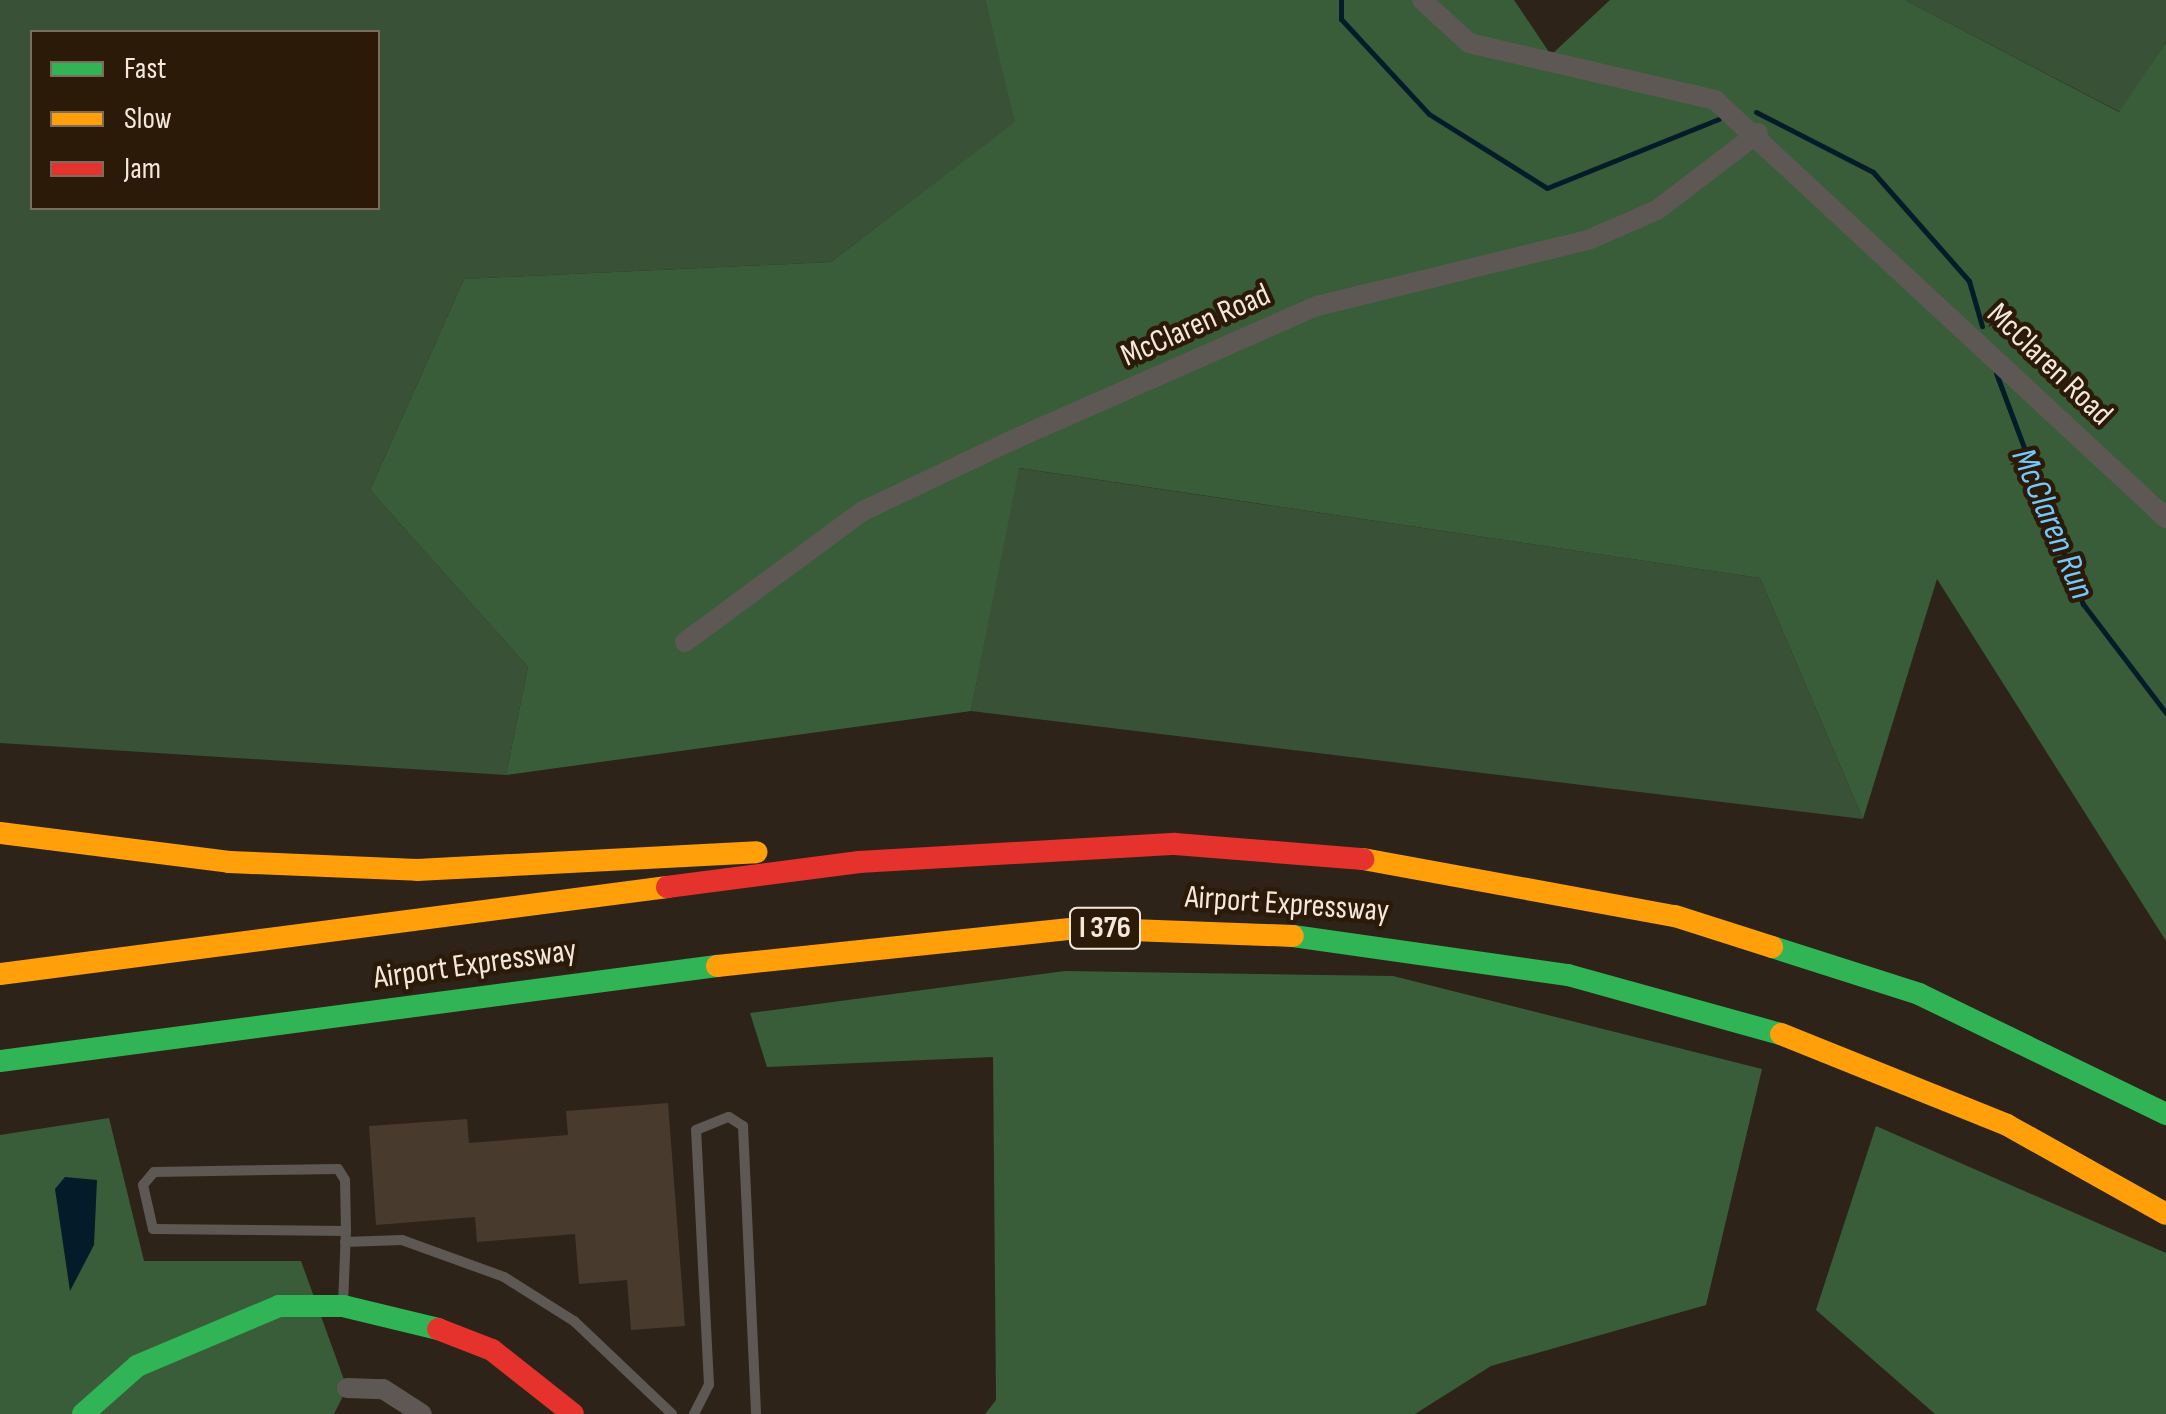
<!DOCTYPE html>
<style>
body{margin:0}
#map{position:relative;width:2166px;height:1414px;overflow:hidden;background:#2e2319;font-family:"Sofia Sans Condensed",sans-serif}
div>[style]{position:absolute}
.green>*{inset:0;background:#395237}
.forest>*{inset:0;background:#395d38}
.water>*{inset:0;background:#041c29}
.stream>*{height:5px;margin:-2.5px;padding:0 2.5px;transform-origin:2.5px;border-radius:2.5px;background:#041c29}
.building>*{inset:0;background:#483b2e}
.lane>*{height:10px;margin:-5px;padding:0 5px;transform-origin:5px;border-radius:5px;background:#5d5854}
.street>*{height:20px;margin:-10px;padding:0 10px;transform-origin:10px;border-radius:10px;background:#5d5854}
.fast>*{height:22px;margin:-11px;padding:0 11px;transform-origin:11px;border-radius:11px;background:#30b455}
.slow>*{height:22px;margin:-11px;padding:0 11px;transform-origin:11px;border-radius:11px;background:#ff9f0a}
.jam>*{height:22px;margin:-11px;padding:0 11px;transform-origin:11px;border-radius:11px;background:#e5322d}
span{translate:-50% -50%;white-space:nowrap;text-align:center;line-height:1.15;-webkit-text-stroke:9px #2c1a08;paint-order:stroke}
.shield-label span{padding:2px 8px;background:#2c1a08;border:2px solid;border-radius:8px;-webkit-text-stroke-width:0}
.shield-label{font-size:30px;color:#f4e7dc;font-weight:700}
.street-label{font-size:32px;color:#f4e7dc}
.water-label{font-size:35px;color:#73c9fd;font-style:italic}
.legend{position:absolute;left:30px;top:30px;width:350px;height:180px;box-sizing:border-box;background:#2c1a08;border:2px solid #7c6c5d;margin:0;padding:12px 18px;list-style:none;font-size:30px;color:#f4e7dc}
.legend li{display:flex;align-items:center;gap:20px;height:50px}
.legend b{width:50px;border:2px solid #7c6c5d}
</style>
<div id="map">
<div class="green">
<i style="clip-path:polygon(evenodd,0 0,985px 0,1016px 122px,831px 262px,464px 279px,370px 490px,528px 667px,506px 775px,0 743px,0 0,32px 32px,378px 32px,378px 208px,32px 208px,32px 32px)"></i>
<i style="clip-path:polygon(1905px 0,2166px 0,2166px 42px,2120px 112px)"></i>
<i style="clip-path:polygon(1018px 468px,1760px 578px,1863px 819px,971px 711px)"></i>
</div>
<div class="forest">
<i style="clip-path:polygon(985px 0,1514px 0,1551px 55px,1610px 0,1905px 0,2119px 112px,2166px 42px,2166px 941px,1937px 579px,1863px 819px,1760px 578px,1019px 468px,971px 711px,506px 775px,528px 667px,370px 490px,464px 279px,831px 262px,1015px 122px)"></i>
<i style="clip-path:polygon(1065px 971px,1393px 976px,1762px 1069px,1706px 1305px,1491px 1366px,1415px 1414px,985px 1414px,996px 1400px,993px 1057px,767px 1067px,750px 1013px)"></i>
<i style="clip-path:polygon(109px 1118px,144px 1261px,301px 1261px,347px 1388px,334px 1414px,0 1414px,0 1135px)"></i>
<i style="clip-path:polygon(1876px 1126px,2166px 1253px,2166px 1414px,1935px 1414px,1816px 1310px)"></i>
</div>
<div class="water">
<i style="clip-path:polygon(65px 1177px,97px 1180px,94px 1245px,70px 1291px,55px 1189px)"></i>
</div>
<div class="stream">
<i style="left:1341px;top:0;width:19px;rotate:90deg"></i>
<i style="left:1341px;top:19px;width:129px;rotate:47.2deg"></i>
<i style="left:1429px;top:114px;width:139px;rotate:32.1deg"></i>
<i style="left:1547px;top:188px;width:185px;rotate:-21.9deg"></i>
<i style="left:1756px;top:112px;width:131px;rotate:27.1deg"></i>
<i style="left:1873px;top:172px;width:145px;rotate:48.6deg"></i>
<i style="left:1969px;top:281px;width:47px;rotate:73.9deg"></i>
<i style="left:1996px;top:373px;width:247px;rotate:69.4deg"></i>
<i style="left:2083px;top:604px;width:137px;rotate:52.7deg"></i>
</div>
<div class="building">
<i style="clip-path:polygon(668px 1103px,685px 1326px,631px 1330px,627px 1280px,579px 1284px,575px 1234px,477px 1242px,475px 1217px,376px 1225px,369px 1126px,467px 1119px,469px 1143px,568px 1135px,566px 1111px)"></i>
</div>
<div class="lane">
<i style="left:345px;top:1242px;width:57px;rotate:-2deg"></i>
<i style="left:402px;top:1240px;width:109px;rotate:19.9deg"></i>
<i style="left:504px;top:1277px;width:83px;rotate:32.2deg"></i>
<i style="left:574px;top:1321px;width:135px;rotate:43.5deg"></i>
<i style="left:343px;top:1305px;width:74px;rotate:-87.7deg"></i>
<i style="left:346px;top:1231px;width:51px;rotate:-91.1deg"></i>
<i style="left:345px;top:1180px;width:13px;rotate:-122deg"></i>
<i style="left:338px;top:1169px;width:184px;rotate:179.1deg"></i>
<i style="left:154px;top:1172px;width:17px;rotate:130deg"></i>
<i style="left:143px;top:1185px;width:45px;rotate:77.2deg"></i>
<i style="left:153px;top:1229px;width:193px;rotate:0.6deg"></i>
<i style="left:694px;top:1414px;width:33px;rotate:-63deg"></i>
<i style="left:709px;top:1385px;width:255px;rotate:-92.9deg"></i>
<i style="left:696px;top:1130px;width:35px;rotate:-22deg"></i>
<i style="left:729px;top:1117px;width:17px;rotate:33deg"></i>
<i style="left:743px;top:1126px;width:288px;rotate:87.4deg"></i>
</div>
<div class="street">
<i style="left:1422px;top:0;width:64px;rotate:42.5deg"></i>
<i style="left:1469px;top:43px;width:253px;rotate:13deg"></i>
<i style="left:1715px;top:100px;width:615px;rotate:42.83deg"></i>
<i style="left:685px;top:642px;width:221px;rotate:-36.4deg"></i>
<i style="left:863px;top:511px;width:161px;rotate:-25.4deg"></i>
<i style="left:1008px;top:442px;width:338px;rotate:-23.8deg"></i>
<i style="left:1317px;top:306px;width:279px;rotate:-13.7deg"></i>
<i style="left:1588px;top:240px;width:75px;rotate:-23.5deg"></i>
<i style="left:1657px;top:210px;width:127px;rotate:-37.3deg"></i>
<i style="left:347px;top:1388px;width:36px;rotate:2deg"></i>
<i style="left:383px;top:1389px;width:46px;rotate:32.7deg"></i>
</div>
<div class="fast">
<i style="left:1293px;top:936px;width:278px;rotate:8.1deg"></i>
<i style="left:1568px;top:975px;width:221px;rotate:15.5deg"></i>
<i style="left:1772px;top:947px;width:154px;rotate:17.7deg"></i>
<i style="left:1919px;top:994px;width:275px;rotate:25.9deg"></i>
<i style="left:0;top:1061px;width:723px;rotate:-7.55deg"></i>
<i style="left:83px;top:1414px;width:72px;rotate:-41.6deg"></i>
<i style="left:137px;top:1366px;width:154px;rotate:-22.9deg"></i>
<i style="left:279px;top:1306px;width:64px"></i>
<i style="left:343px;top:1306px;width:98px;rotate:13.6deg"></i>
</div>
<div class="slow">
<i style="left:0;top:833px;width:231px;rotate:7.2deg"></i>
<i style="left:229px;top:862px;width:188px;rotate:2.4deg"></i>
<i style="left:417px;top:870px;width:340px;rotate:-3deg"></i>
<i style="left:1363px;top:859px;width:317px;rotate:10.4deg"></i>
<i style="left:1675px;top:916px;width:102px;rotate:17.7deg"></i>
<i style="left:717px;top:966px;width:362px;rotate:-6deg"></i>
<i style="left:1077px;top:928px;width:216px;rotate:2.1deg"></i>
<i style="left:0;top:974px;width:673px;rotate:-7.43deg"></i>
<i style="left:1781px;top:1034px;width:244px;rotate:21.9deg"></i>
<i style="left:2007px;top:1125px;width:182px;rotate:29.2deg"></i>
</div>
<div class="jam">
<i style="left:667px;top:887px;width:194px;rotate:-7.4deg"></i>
<i style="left:859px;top:862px;width:317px;rotate:-3.3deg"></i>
<i style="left:1175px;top:844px;width:189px;rotate:4.6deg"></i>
<i style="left:438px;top:1329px;width:58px;rotate:21.3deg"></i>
<i style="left:492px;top:1350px;width:103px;rotate:38.3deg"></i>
</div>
<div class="shield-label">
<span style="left:1105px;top:928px">I 376</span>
</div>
<div class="street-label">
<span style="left:1196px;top:326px;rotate:-24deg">McClaren Road</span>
<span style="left:2049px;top:365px;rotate:44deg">McClaren Road</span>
<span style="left:1287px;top:905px;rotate:4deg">Airport Expressway</span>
<span style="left:475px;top:965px;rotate:-8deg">Airport Expressway</span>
</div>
<div class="water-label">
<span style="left:2052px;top:524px;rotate:67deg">McClaren Run</span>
</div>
<ul class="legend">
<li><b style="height:12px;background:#30b455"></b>Fast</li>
<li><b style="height:12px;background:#ff9f0a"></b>Slow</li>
<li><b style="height:12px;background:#e5322d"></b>Jam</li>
</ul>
</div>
